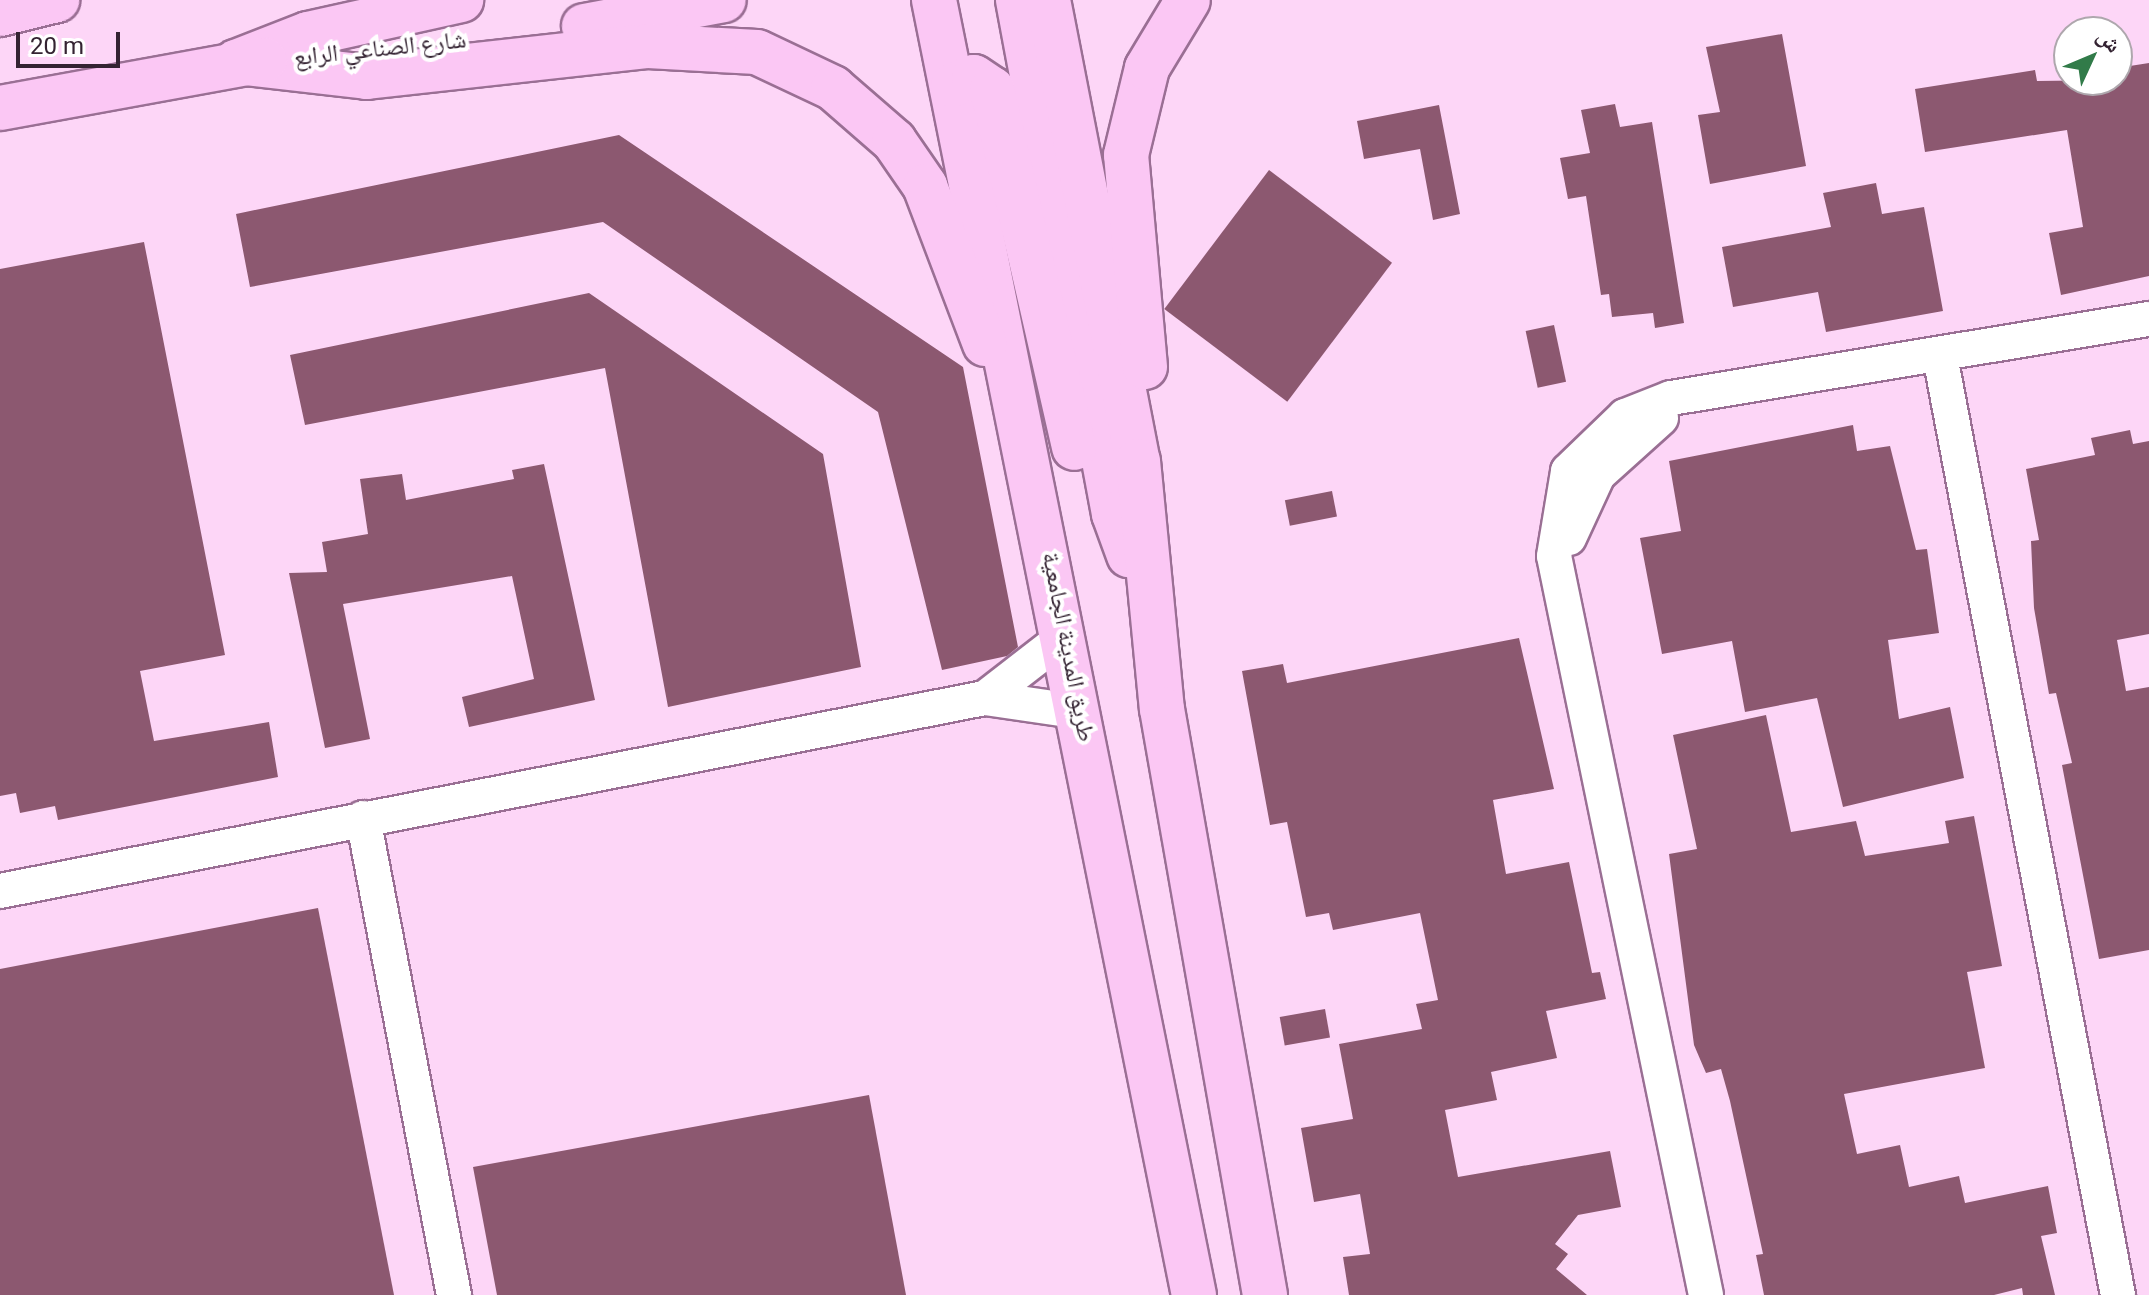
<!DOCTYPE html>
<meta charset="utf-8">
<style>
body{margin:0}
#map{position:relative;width:2149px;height:1295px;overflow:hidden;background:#fdd6f7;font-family:Roboto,"Noto Naskh Arabic",sans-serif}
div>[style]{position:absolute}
.building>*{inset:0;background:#8c5870;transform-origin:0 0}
.roads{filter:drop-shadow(2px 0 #9a6f94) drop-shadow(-2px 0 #9a6f94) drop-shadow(0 2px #9a6f94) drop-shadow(0 -2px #9a6f94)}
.minor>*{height:34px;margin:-17px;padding:0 17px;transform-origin:17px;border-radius:17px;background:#fff}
.major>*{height:44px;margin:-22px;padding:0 22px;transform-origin:22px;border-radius:22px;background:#fbc7f4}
span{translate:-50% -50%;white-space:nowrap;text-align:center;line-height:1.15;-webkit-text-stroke:8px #fff;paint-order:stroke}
.street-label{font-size:24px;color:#342332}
.north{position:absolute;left:2053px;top:16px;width:80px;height:80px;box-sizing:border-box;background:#fff;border:2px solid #aea7ad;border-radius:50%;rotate:46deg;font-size:22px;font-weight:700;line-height:32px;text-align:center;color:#342332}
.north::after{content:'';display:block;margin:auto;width:28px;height:36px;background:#317b49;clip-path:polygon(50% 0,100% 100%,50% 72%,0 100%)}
.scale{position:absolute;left:16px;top:32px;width:104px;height:36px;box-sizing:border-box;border:4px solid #342332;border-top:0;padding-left:10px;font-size:24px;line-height:28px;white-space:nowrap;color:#342332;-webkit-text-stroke:6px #fff;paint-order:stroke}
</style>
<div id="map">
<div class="building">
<i style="clip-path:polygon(1782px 34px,1806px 166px,1710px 184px,1698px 115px,1720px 112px,1706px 47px)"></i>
<i style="clip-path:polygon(2149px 63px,2149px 276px,2061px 295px,2049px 233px,2083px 227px,2067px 130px,1925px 152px,1915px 89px,2035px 70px,2037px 81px,2117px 80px,2117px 68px)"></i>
<i style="clip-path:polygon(1615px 104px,1620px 127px,1652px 122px,1684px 323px,1655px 328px,1653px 313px,1612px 317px,1609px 294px,1601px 295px,1586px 196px,1568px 199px,1560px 158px,1590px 153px,1581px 110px)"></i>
<i style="clip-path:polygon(1439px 105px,1460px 214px,1433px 220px,1420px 149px,1364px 159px,1357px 121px)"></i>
<i style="clip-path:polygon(619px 135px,963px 367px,1018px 647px,1007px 656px,942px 670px,878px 412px,603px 222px,250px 287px,236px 214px)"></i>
<i style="left:1269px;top:170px;width:154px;height:174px;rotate:37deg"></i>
<i style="clip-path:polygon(1876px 183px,1882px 214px,1924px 207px,1943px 311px,1826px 332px,1818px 292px,1733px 307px,1722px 247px,1831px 227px,1823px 193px)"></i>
<i style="clip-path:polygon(144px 242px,225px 655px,140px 671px,154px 741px,269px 722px,278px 777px,58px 820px,55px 806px,20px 813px,16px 793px,0 796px,0 269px)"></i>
<i style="clip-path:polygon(589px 293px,823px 454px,861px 667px,668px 707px,605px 368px,305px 425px,290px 355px)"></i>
<i style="left:1554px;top:325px;width:58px;height:29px;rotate:78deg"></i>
<i style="clip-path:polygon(1853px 425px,1857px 451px,1890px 446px,1916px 550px,1927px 549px,1939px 633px,1888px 640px,1899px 719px,1950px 707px,1964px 778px,1843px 807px,1817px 698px,1745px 712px,1732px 641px,1662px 654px,1640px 538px,1681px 531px,1669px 461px)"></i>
<i style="clip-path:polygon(2130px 430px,2133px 444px,2149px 441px,2149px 634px,2117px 640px,2126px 691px,2149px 687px,2149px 950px,2099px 959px,2062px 765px,2072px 763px,2056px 693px,2049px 694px,2034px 608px,2031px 541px,2039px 540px,2026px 469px,2095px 455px,2091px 438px)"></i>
<i style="clip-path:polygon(544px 464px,595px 700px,469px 727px,462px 697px,534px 679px,512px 576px,343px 604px,370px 739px,325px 748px,289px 573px,327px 572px,322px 542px,368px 534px,360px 479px,402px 474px,406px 500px,514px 479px,512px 470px)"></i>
<i style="left:1332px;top:491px;width:26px;height:48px;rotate:79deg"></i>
<i style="clip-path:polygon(1519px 638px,1554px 789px,1493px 800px,1506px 874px,1569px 862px,1592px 973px,1600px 972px,1606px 999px,1546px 1011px,1557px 1058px,1491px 1072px,1497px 1100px,1445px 1110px,1458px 1177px,1610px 1151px,1621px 1207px,1578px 1215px,1555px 1244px,1568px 1254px,1556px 1269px,1587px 1295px,1349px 1295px,1343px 1257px,1370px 1254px,1360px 1194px,1314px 1202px,1301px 1128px,1353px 1119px,1339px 1044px,1422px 1029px,1416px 1004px,1438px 1000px,1420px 913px,1333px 930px,1329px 913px,1306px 917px,1287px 822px,1270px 825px,1242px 671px,1283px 664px,1287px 683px)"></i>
<i style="clip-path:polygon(1766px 715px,1791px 832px,1856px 821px,1865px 856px,1949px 843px,1945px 821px,1974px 816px,2002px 966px,1967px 972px,1985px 1068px,1844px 1094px,1857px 1154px,1900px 1145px,1909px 1187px,1959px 1176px,1965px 1203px,2048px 1186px,2057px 1233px,2041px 1236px,2055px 1295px,2023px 1295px,2022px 1288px,1994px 1295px,1764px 1295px,1756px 1255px,1763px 1254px,1730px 1101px,1721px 1069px,1706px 1073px,1694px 1045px,1669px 854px,1697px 849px,1673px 735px)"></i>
<i style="clip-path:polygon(318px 908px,394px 1295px,0 1295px,0 969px)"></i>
<i style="left:1325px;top:1009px;width:29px;height:46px;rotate:80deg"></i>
<i style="clip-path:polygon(869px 1095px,906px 1295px,497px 1295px,473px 1167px)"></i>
</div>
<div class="roads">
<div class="minor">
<i style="left:1940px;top:356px;width:956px;rotate:79.27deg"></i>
<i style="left:1569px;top:538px;width:69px;rotate:-65.3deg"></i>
<i style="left:1598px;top:475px;width:85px;rotate:-42.1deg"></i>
<i style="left:985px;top:698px;width:101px;rotate:-37.8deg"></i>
<i style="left:363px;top:818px;width:486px;rotate:79.2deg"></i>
<i style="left:0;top:891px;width:1004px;rotate:-11.09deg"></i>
<i style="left:985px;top:698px;width:97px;rotate:8.3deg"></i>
<i style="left:1706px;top:1295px;width:754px;rotate:-101.62deg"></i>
<i style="left:1554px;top:556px;width:86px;rotate:-80.6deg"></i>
<i style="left:1568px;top:471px;width:79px;rotate:-44deg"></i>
<i style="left:1625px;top:416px;width:49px;rotate:-21.4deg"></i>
<i style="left:1671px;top:398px;width:484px;rotate:-9.4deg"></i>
</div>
<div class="major">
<i style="left:934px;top:0;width:1321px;rotate:78.65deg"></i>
<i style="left:1018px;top:0;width:523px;rotate:79.42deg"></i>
<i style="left:1114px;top:514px;width:44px;rotate:69.9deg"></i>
<i style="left:1048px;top:0;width:470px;rotate:79deg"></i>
<i style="left:1138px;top:461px;width:249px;rotate:84.5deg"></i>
<i style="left:1162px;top:709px;width:595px;rotate:80.03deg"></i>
<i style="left:0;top:14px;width:59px;rotate:-13.8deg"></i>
<i style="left:584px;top:26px;width:142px;rotate:-10.5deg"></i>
<i style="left:236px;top:62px;width:132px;rotate:6.5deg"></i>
<i style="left:367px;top:77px;width:283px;rotate:-6.3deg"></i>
<i style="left:648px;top:46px;width:109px;rotate:3.2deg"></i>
<i style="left:757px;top:52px;width:84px;rotate:25.3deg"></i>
<i style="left:833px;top:88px;width:81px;rotate:41deg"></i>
<i style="left:894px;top:141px;width:55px;rotate:55.4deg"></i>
<i style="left:925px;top:186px;width:169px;rotate:69.2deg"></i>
<i style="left:236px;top:62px;width:77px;rotate:-21.3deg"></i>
<i style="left:308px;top:34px;width:157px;rotate:-12.5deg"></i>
<i style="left:953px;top:85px;width:22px;rotate:-21deg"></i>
<i style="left:974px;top:77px;width:22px;rotate:34deg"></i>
<i style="left:992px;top:89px;width:368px;rotate:77.1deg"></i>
<i style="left:0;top:108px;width:269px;rotate:-10.3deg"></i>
<i style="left:1145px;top:367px;width:213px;rotate:-95.1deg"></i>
<i style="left:1126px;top:155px;width:89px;rotate:-76.4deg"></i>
<i style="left:1147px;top:68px;width:79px;rotate:-58.9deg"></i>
</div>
</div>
<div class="street-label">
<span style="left:380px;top:49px;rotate:-6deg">شارع الصناعي الرابع</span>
<span style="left:1068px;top:647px;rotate:79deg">طريق المدينة الجامعية</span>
</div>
<div class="north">ش</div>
<div class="scale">20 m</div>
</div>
